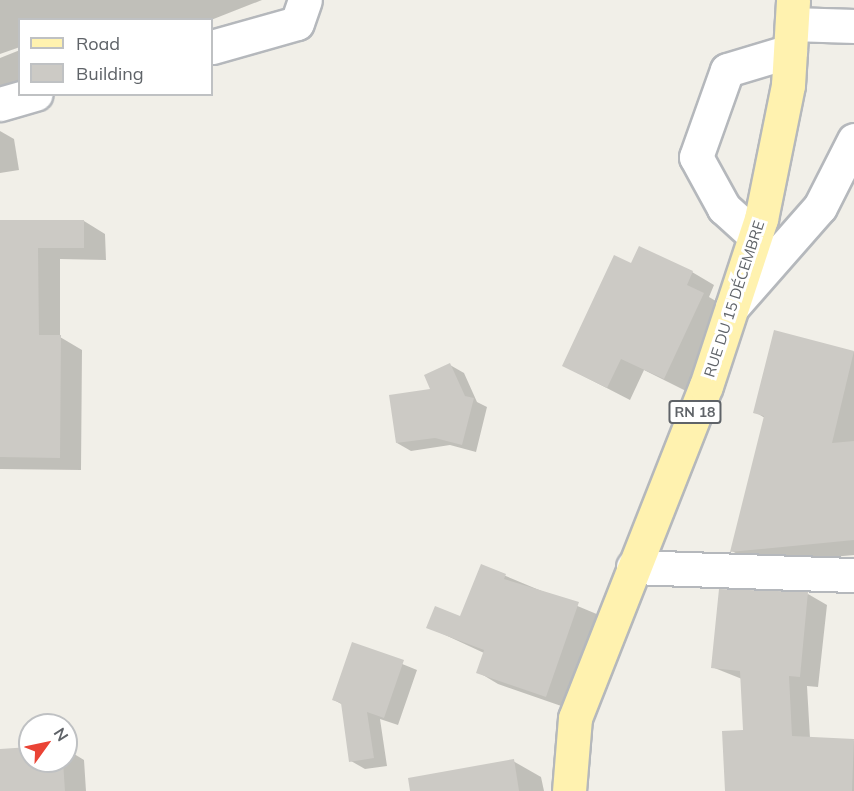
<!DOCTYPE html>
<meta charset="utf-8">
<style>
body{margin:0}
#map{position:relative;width:854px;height:791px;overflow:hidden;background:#f1efe8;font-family:Mulish,sans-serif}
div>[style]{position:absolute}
.shadow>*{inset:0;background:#0003}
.building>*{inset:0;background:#cccac5}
.roads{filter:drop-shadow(2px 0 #b5b8bc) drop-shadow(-2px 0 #b5b8bc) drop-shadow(0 2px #b5b8bc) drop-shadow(0 -2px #b5b8bc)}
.minor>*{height:33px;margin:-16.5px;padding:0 16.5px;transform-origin:16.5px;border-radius:16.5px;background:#fff}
.major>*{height:33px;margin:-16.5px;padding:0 16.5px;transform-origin:16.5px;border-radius:16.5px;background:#fff2af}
span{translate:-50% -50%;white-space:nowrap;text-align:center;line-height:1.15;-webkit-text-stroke:6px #fff;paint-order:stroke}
.shield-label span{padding:2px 4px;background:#fff;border:2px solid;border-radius:4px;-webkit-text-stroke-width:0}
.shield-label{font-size:14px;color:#5f6368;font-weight:700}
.street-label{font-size:15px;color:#5f6368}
.legend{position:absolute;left:18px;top:18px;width:195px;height:78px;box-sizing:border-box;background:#fff;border:2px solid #bfc1c3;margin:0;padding:8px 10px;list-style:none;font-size:18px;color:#5f6368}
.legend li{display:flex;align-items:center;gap:12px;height:30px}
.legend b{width:30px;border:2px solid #bfc1c3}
.north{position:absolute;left:18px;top:713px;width:60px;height:60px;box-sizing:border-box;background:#fff;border:2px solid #bfc1c3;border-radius:50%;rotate:57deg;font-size:16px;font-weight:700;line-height:24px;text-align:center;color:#5f6368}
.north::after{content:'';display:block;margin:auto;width:21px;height:27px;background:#ea4335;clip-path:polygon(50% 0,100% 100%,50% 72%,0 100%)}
</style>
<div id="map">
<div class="shadow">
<i style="clip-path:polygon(0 0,262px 0,211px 20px,20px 20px,20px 47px,0 54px)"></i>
<i style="clip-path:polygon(20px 50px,20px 83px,0 91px,0 58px)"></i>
<i style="clip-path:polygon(0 131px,14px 139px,19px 170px,0 173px)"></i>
<i style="clip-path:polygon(0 221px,84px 221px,105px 234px,106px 260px,60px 259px,60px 337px,82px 350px,81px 470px,0 469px)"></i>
<i style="clip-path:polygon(632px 265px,692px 272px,714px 285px,709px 297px,726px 307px,686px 391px,644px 370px,630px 400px,564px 366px)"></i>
<i style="clip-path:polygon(775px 332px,854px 352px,854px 555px,755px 564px,732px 551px,765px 418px,755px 412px)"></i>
<i style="clip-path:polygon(450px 365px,464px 373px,477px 402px,487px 407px,476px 452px,450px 445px,411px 451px,397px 443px)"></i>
<i style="clip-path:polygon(482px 566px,599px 615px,567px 708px,498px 684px,478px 672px,484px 653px,428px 627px,461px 618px)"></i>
<i style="clip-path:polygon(808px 594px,827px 605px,818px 687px,807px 686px,810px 738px,854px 741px,854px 791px,727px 791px,744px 732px,742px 679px,712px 667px)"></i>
<i style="clip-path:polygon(353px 644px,417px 670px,398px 725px,380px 719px,387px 766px,365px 769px,351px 761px,343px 705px,334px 700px)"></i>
<i style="clip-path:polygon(30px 748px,30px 761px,66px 761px,66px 749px,84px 760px,86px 791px,0 791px,0 750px)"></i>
<i style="clip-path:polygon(513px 761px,541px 777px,544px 791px,411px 791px)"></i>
</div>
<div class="building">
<i style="clip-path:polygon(0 220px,84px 220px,84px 248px,38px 248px,39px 335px,61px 335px,60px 458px,0 457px)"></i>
<i style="clip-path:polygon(639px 246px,693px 271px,687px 285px,704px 293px,664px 379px,621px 359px,607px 388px,562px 366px,614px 255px,631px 263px)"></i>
<i style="clip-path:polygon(774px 330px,854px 351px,832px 443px,854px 441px,854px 540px,730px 552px,764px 416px,753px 413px)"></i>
<i style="clip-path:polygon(450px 363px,465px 396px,474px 398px,462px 445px,435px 438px,396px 443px,389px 395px,430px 389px,424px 375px)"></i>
<i style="clip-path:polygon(481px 564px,506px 574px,504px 579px,579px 602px,546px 697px,476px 673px,484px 650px,426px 628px,435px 606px,460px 616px)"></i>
<i style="clip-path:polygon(719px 589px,808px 592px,800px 677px,789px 676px,792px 736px,854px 739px,852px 791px,725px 791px,722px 731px,743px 730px,740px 671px,711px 668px)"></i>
<i style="clip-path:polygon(352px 642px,404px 660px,384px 718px,367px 712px,374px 758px,349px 762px,341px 703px,332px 700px)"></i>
<i style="clip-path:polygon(30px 747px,30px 761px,63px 761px,65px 791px,0 791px,0 749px)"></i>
<i style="clip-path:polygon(514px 759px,519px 791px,410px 791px,408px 778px)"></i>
</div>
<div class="roads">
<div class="minor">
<i style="left:792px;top:24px;width:62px;rotate:1.8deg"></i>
<i style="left:212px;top:47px;width:88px;rotate:-15.8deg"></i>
<i style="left:297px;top:23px;width:24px;rotate:-71deg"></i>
<i style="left:0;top:104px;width:37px;rotate:-16deg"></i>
<i style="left:755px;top:236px;width:42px;rotate:-137.9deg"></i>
<i style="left:724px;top:208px;width:58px;rotate:-118.8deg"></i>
<i style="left:696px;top:157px;width:92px;rotate:-70.4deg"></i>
<i style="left:727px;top:70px;width:66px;rotate:-16.8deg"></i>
<i style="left:732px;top:307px;width:133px;rotate:-48.7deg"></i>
<i style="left:820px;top:207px;width:75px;rotate:-63.1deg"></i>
<i style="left:633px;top:567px;width:221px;rotate:2.1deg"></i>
</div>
<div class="major">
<i style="left:569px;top:791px;width:73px;rotate:-85.3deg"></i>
<i style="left:575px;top:718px;width:357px;rotate:-68.5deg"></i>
<i style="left:706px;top:386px;width:176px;rotate:-71.8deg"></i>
<i style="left:761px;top:219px;width:137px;rotate:-78.6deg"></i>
<i style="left:788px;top:85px;width:85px;rotate:-86.6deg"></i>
</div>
</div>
<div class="shield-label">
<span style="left:695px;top:412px">RN 18</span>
</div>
<div class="street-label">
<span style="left:734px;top:299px;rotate:-72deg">RUE DU 15 DÉCEMBRE</span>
</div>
<ul class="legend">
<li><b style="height:8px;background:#fff2af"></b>Road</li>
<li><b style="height:16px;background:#cccac5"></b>Building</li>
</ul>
<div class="north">N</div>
</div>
